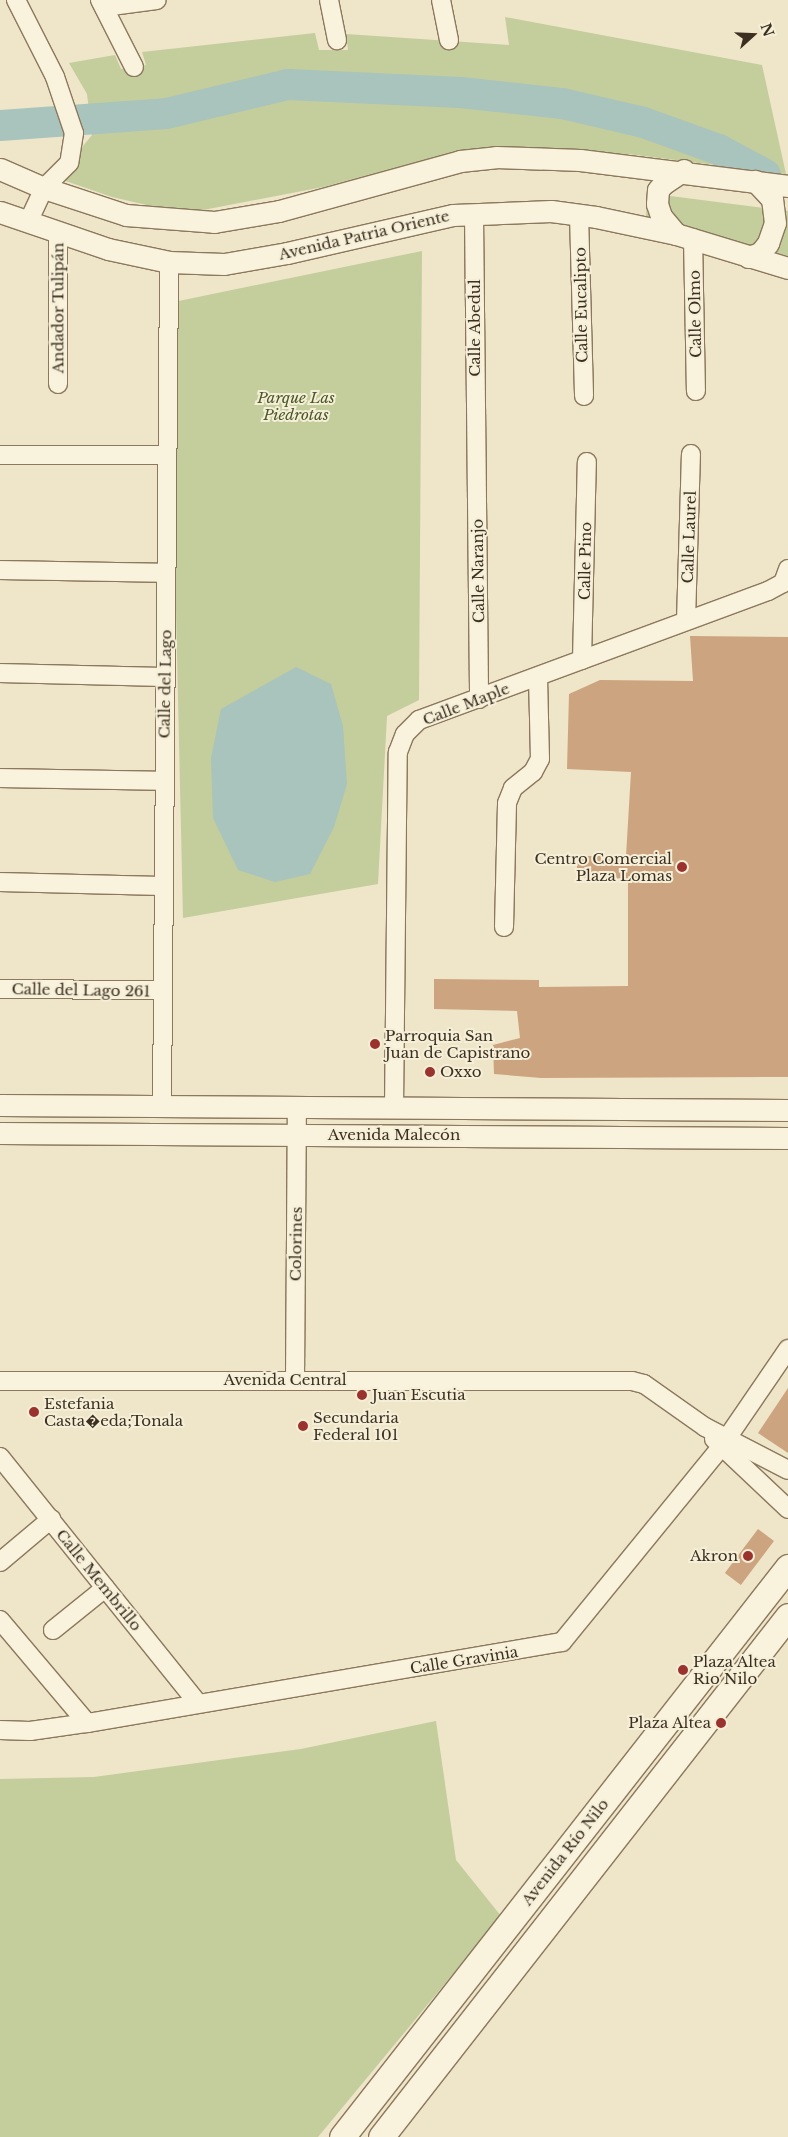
<!DOCTYPE html>
<meta charset="utf-8">
<style>
body{margin:0}
#map{position:relative;width:788px;height:2137px;overflow:hidden;background:#efe5c9;font-family:"Libre Baskerville",serif}
div>[style]{position:absolute}
.green>*{inset:0;background:#c4cd9c}
.water>*{inset:0;background:#a9c3bd}
.river>*{height:31px;margin:-15.5px;padding:0 15.5px;transform-origin:15.5px;border-radius:15.5px;background:#a9c3bd}
.building>*{inset:0;background:#cca47f;transform-origin:0 0}
.roads{filter:drop-shadow(1px 0 #8b785d) drop-shadow(-1px 0 #8b785d) drop-shadow(0 1px #8b785d) drop-shadow(0 -1px #8b785d)}
.minor>*{height:18px;margin:-9px;padding:0 9px;transform-origin:9px;border-radius:9px;background:#f9f2dc}
.tertiary>*{height:21px;margin:-10.5px;padding:0 10.5px;transform-origin:10.5px;border-radius:10.5px;background:#f9f2dc}
.secondary>*{height:25px;margin:-12.5px;padding:0 12.5px;transform-origin:12.5px;border-radius:12.5px;background:#f9f2dc}
.dots>*{width:14px;height:14px;translate:-50% -50%;box-sizing:border-box;border:2px solid #f6efd8;border-radius:50%}
span{translate:-50% -50%;white-space:nowrap;text-align:center;line-height:1.15;-webkit-text-stroke:4px #f6efd8;paint-order:stroke}
.street-label{font-size:15px;color:#3c2f21}
.park-label{font-size:15px;color:#495827;font-style:italic}
.poi-label{font-size:15px;color:#3c2f21}
.right{translate:-100% -50%;text-align:right}
.left{translate:0 -50%;text-align:left}
.north{position:absolute;left:728px;top:10px;width:50px;height:50px;-webkit-text-stroke:4px #f6efd8;paint-order:stroke;rotate:70deg;font-size:14px;font-weight:700;line-height:20px;text-align:center;color:#3c2f21}
.north::after{content:'';display:block;margin:auto;width:18px;height:22px;background:#3c2f21;clip-path:polygon(50% 0,100% 100%,50% 72%,0 100%)}
</style>
<div id="map">
<div class="green">
<i style="clip-path:polygon(505px 17px,762px 65px,786px 174px,628px 154px,471px 152px,432px 158px,323px 187px,198px 211px,164px 209px,112px 197px,57px 178px,92px 135px,87px 94px,69px 63px,115px 55px,121px 69px,146px 65px,142px 52px,315px 33px,319px 50px,348px 50px,346px 34px,509px 45px)"></i>
<i style="clip-path:polygon(647px 193px,788px 211px,788px 256px,646px 217px)"></i>
<i style="clip-path:polygon(422px 251px,419px 700px,387px 716px,378px 884px,183px 918px,169px 303px)"></i>
<i style="clip-path:polygon(436px 1721px,456px 1860px,501px 1916px,318px 2137px,0 2137px,0 1779px,94px 1777px,301px 1749px)"></i>
</div>
<div class="water">
<i style="clip-path:polygon(296px 667px,331px 684px,343px 726px,347px 784px,334px 827px,310px 874px,275px 882px,238px 870px,213px 818px,211px 758px,221px 709px)"></i>
</div>
<div class="river">
<i style="left:0;top:125px;width:166px;rotate:-4.1deg"></i>
<i style="left:166px;top:113px;width:125px;rotate:-13.4deg"></i>
<i style="left:288px;top:84px;width:172px;rotate:2.7deg"></i>
<i style="left:460px;top:92px;width:103px;rotate:6.2deg"></i>
<i style="left:562px;top:103px;width:83px;rotate:13.2deg"></i>
<i style="left:643px;top:122px;width:80px;rotate:19.8deg"></i>
<i style="left:718px;top:149px;width:53px;rotate:28deg"></i>
</div>
<div class="building">
<i style="clip-path:polygon(690px 636px,788px 637px,788px 1077px,541px 1078px,494px 1074px,493px 1045px,520px 1038px,517px 1011px,434px 1009px,434px 979px,539px 980px,539px 987px,628px 986px,628px 879px,577px 877px,577px 856px,626px 856px,631px 772px,567px 769px,569px 694px,600px 680px,693px 681px)"></i>
<i style="clip-path:polygon(788px 1388px,788px 1453px,758px 1433px)"></i>
<i style="left:758px;top:1529px;width:20px;height:55px;rotate:37deg"></i>
</div>
<div class="roads">
<div class="minor">
<i style="left:16px;top:0;width:86px;rotate:63.1deg"></i>
<i style="left:55px;top:77px;width:59px;rotate:71.3deg"></i>
<i style="left:74px;top:133px;width:30px;rotate:99deg"></i>
<i style="left:69px;top:163px;width:35px;rotate:135deg"></i>
<i style="left:44px;top:188px;width:38px;rotate:115deg"></i>
<i style="left:100px;top:0;width:75px;rotate:63.1deg"></i>
<i style="left:329px;top:0;width:41px;rotate:78.7deg"></i>
<i style="left:441px;top:0;width:41px;rotate:78.7deg"></i>
<i style="left:104px;top:7px;width:53px;rotate:-7.5deg"></i>
<i style="left:474px;top:214px;width:485px;rotate:89.4deg"></i>
<i style="left:579px;top:215px;width:181px;rotate:88.4deg"></i>
<i style="left:58px;top:233px;width:151px;rotate:90deg"></i>
<i style="left:693px;top:238px;width:153px;rotate:88.9deg"></i>
<i style="left:0;top:455px;width:167px"></i>
<i style="left:0;top:570px;width:166px;rotate:1deg"></i>
<i style="left:686px;top:621px;width:167px;rotate:-88.3deg"></i>
<i style="left:582px;top:660px;width:198px;rotate:-88.6deg"></i>
<i style="left:0;top:673px;width:165px;rotate:1.4deg"></i>
<i style="left:0;top:778px;width:164px;rotate:1deg"></i>
<i style="left:0;top:882px;width:163px;rotate:1.4deg"></i>
<i style="left:504px;top:927px;width:124px;rotate:-88.6deg"></i>
<i style="left:507px;top:803px;width:16px;rotate:-68deg"></i>
<i style="left:513px;top:788px;width:26px;rotate:-39deg"></i>
<i style="left:533px;top:772px;width:15px;rotate:-62deg"></i>
<i style="left:540px;top:759px;width:82px;rotate:-91.4deg"></i>
<i style="left:0;top:989px;width:162px;rotate:0.4deg"></i>
<i style="left:162px;top:1106px;width:844px;rotate:-89.52deg"></i>
<i style="left:394px;top:1108px;width:356px;rotate:-89.4deg"></i>
<i style="left:398px;top:752px;width:19px;rotate:-69deg"></i>
<i style="left:405px;top:734px;width:20px;rotate:-45deg"></i>
<i style="left:419px;top:720px;width:372px;rotate:-20.3deg"></i>
<i style="left:768px;top:591px;width:17px;rotate:-28deg"></i>
<i style="left:783px;top:583px;width:15px;rotate:-70deg"></i>
<i style="left:295px;top:1380px;width:273px;rotate:-89.6deg"></i>
<i style="left:0;top:1381px;width:632px"></i>
<i style="left:632px;top:1381px;width:12px;rotate:14deg"></i>
<i style="left:644px;top:1384px;width:75px;rotate:35.2deg"></i>
<i style="left:705px;top:1427px;width:93px;rotate:27.4deg"></i>
<i style="left:714px;top:1439px;width:102px;rotate:43.4deg"></i>
<i style="left:0;top:1457px;width:316px;rotate:51.2deg"></i>
<i style="left:0;top:1562px;width:67px;rotate:-40.1deg"></i>
<i style="left:0;top:1620px;width:135px;rotate:49.8deg"></i>
<i style="left:53px;top:1630px;width:67px;rotate:-38.9deg"></i>
<i style="left:0;top:1730px;width:30px;rotate:2deg"></i>
<i style="left:30px;top:1731px;width:58px;rotate:-8deg"></i>
<i style="left:87px;top:1723px;width:482px;rotate:-9.7deg"></i>
<i style="left:562px;top:1642px;width:252px;rotate:-50.8deg"></i>
<i style="left:721px;top:1447px;width:119px;rotate:-55.6deg"></i>
</div>
<div class="tertiary">
<i style="left:0;top:169px;width:48px;rotate:23.4deg"></i>
<i style="left:44px;top:188px;width:86px;rotate:18.2deg"></i>
<i style="left:126px;top:215px;width:88px;rotate:4.5deg"></i>
<i style="left:214px;top:222px;width:66px;rotate:-9.6deg"></i>
<i style="left:279px;top:211px;width:188px;rotate:-15.4deg"></i>
<i style="left:460px;top:161px;width:36px;rotate:-6deg"></i>
<i style="left:496px;top:157px;width:84px;rotate:2deg"></i>
<i style="left:580px;top:160px;width:210px;rotate:7.1deg"></i>
<i style="left:0;top:212px;width:114px;rotate:18.9deg"></i>
<i style="left:108px;top:249px;width:62px;rotate:12deg"></i>
<i style="left:169px;top:262px;width:55px;rotate:2.1deg"></i>
<i style="left:224px;top:264px;width:64px;rotate:-9.9deg"></i>
<i style="left:287px;top:253px;width:170px;rotate:-12.9deg"></i>
<i style="left:453px;top:215px;width:98px;rotate:-2.3deg"></i>
<i style="left:551px;top:211px;width:45px;rotate:7.6deg"></i>
<i style="left:596px;top:217px;width:82px;rotate:12deg"></i>
<i style="left:676px;top:234px;width:117px;rotate:16.9deg"></i>
<i style="left:676px;top:234px;width:23px;rotate:-130deg"></i>
<i style="left:661px;top:216px;width:13px;rotate:-108deg"></i>
<i style="left:657px;top:204px;width:14px;rotate:-86deg"></i>
<i style="left:658px;top:190px;width:8px;rotate:-50deg"></i>
<i style="left:663px;top:184px;width:25px;rotate:-34deg"></i>
<i style="left:748px;top:257px;width:13px;rotate:-18deg"></i>
<i style="left:760px;top:253px;width:13px;rotate:-51deg"></i>
<i style="left:768px;top:243px;width:21px;rotate:-71deg"></i>
<i style="left:775px;top:223px;width:24px;rotate:-97deg"></i>
<i style="left:772px;top:199px;width:25px;rotate:-133deg"></i>
<i style="left:0;top:1105px;width:788px;rotate:0.36deg"></i>
<i style="left:0;top:1133px;width:788px;rotate:0.36deg"></i>
</div>
<div class="secondary">
<i style="left:342px;top:2137px;width:724px;rotate:-51.96deg"></i>
<i style="left:381px;top:2137px;width:661px;rotate:-52deg"></i>
</div>
</div>
<div class="dots">
<i style="left:682px;top:867px;background:#9a332d"></i>
<i style="left:375px;top:1044px;background:#9a332d"></i>
<i style="left:430px;top:1072px;background:#9a332d"></i>
<i style="left:362px;top:1395px;background:#9a332d"></i>
<i style="left:34px;top:1412px;background:#9a332d"></i>
<i style="left:303px;top:1426px;background:#9a332d"></i>
<i style="left:748px;top:1556px;background:#9a332d"></i>
<i style="left:683px;top:1670px;background:#9a332d"></i>
<i style="left:721px;top:1723px;background:#9a332d"></i>
</div>
<div class="street-label">
<span style="left:364px;top:235px;rotate:-13deg">Avenida Patria Oriente</span>
<span style="left:581px;top:305px;rotate:-91deg">Calle Eucalipto</span>
<span style="left:58px;top:308px;rotate:-90deg">Andador Tulipán</span>
<span style="left:695px;top:314px;rotate:-91deg">Calle Olmo</span>
<span style="left:475px;top:328px;rotate:-90deg">Calle Abedul</span>
<span style="left:689px;top:537px;rotate:-88deg">Calle Laurel</span>
<span style="left:585px;top:561px;rotate:-89deg">Calle Pino</span>
<span style="left:478px;top:571px;rotate:-91deg">Calle Naranjo</span>
<span style="left:165px;top:684px;rotate:-89deg">Calle del Lago</span>
<span style="left:466px;top:704px;rotate:-21deg">Calle Maple</span>
<span style="left:81px;top:990px;rotate:1deg">Calle del Lago 261</span>
<span style="left:394px;top:1135px">Avenida Malecón</span>
<span style="left:296px;top:1244px;rotate:-89deg">Colorines</span>
<span style="left:285px;top:1380px">Avenida Central</span>
<span style="left:99px;top:1580px;rotate:51deg">Calle Membrillo</span>
<span style="left:464px;top:1660px;rotate:-9deg">Calle Gravinia</span>
<span style="left:565px;top:1852px;rotate:-52deg">Avenida Río Nilo</span>
</div>
<div class="park-label">
<span style="left:296px;top:406px">Parque Las<br>Piedrotas</span>
</div>
<div class="poi-label">
<span class="right" style="left:672px;top:867px">Centro Comercial<br>Plaza Lomas</span>
<span class="left" style="left:385px;top:1044px">Parroquia San<br>Juan de Capistrano</span>
<span class="left" style="left:440px;top:1072px">Oxxo</span>
<span class="left" style="left:372px;top:1395px">Juan Escutia</span>
<span class="left" style="left:44px;top:1412px">Estefania<br>Casta�eda;Tonala</span>
<span class="left" style="left:313px;top:1426px">Secundaria<br>Federal 101</span>
<span class="right" style="left:738px;top:1556px">Akron</span>
<span class="left" style="left:693px;top:1670px">Plaza Altea<br>Rio Nilo</span>
<span class="right" style="left:711px;top:1723px">Plaza Altea</span>
</div>
<div class="north">N</div>
</div>
